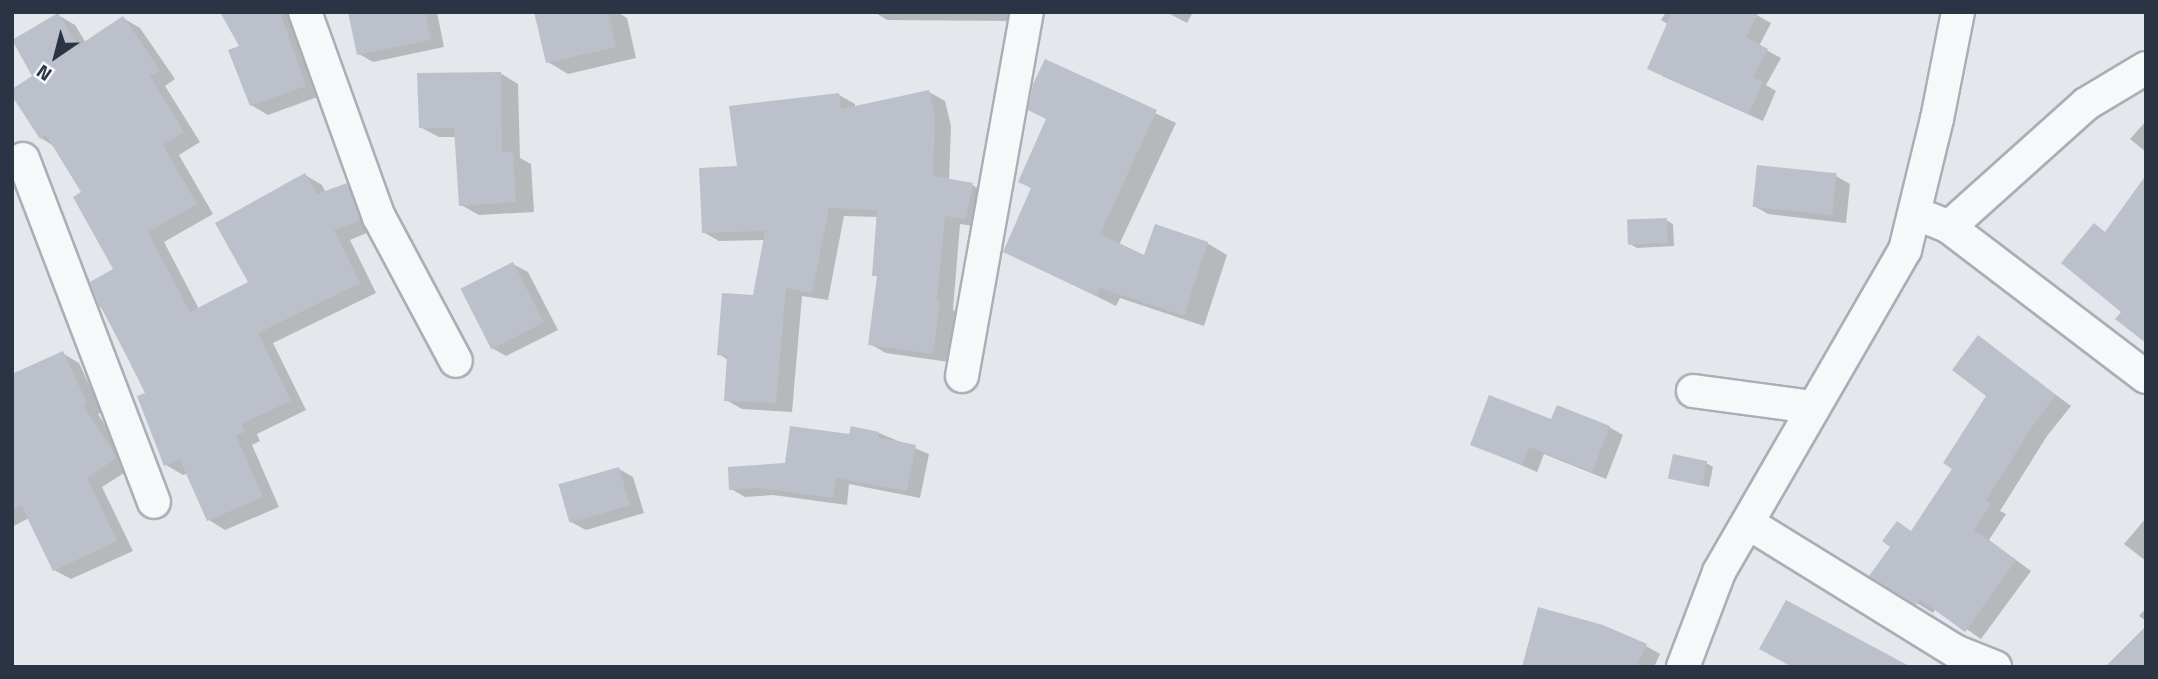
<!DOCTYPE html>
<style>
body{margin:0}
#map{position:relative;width:2158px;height:679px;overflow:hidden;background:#e4e7ec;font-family:"Titillium Web",sans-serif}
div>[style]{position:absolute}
.shadow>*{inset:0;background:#0003}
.building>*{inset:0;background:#bbc0ca;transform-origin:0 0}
.roads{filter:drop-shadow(2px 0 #a9aeb7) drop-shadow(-2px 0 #a9aeb7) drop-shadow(0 2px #a9aeb7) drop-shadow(0 -2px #a9aeb7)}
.minor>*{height:32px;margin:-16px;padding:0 16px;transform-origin:16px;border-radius:16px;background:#f7f8fa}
span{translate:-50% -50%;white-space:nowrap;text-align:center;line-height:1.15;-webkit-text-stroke:7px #f4f6f9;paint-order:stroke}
.frame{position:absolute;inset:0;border:14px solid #2b3445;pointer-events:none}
.north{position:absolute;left:21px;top:21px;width:70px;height:70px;-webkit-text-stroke:5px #f4f6f9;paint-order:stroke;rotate:215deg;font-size:19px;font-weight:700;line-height:28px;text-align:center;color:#2b3445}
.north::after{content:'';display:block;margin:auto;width:24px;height:32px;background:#2b3445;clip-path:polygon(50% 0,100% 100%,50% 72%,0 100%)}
</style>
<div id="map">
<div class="shadow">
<i style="clip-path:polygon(222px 12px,288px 12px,301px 36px,323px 95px,268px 115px,251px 105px,242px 46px)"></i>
<i style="clip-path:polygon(350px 12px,437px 12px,444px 47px,373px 62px,359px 54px)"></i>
<i style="clip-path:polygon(536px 12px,617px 12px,627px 18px,636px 58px,568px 74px,548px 62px)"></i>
<i style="clip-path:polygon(874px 12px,1010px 12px,1010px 21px,887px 20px)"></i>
<i style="clip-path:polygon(1166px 12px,1193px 12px,1187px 23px)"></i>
<i style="clip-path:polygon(1666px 12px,1751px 12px,1771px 23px,1759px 46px,1781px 58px,1766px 85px,1776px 91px,1763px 121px,1662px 76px,1669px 25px,1661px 20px)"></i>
<i style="clip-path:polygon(58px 15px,75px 25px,86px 43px,123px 18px,140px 28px,175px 79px,165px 86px,200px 142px,179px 155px,213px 214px,164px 242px,199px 309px,250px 282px,305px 175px,322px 185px,326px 193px,347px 185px,364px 194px,376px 229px,350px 240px,376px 293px,273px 343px,306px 410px,257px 434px,260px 441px,252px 445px,279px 507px,225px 530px,209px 520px,188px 473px,183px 475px,166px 465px,147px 394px,101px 307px,116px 270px,83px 192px,55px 147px,41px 138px,35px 77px)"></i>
<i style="clip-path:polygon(1046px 61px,1176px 123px,1119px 245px,1145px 258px,1207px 243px,1227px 255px,1204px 326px,1120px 298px,1116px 306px,1005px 251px,1032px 188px,1048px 120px)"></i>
<i style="clip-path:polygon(500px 73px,518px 84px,520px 158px,531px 164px,534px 212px,479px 215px,461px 205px,457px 137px,439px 137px,420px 127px)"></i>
<i style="clip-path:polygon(929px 92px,945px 101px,951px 126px,949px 181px,972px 185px,988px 194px,982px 227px,960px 224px,953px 310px,956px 312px,949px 362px,886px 353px,870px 344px,879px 277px,874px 275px,878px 217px,844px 216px,828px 300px,802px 296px,792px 412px,742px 409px,726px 400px,728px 360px,719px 354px,755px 297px,765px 240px,719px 241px,703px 232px,739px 168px,839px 95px,855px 104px,855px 108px)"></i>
<i style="clip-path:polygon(2146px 121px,2146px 152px,2130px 139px)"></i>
<i style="clip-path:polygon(1758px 167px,1836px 176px,1850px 184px,1846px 223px,1768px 214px,1754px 206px)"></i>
<i style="clip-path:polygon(1666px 220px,1673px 224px,1674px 246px,1637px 248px,1630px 244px)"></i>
<i style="clip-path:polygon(513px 264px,528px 272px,558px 330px,506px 356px,492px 348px)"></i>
<i style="clip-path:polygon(1979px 338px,2071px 406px,2047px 436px,2000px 511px,2006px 514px,1989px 540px,2031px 571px,1981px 639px,1936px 608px,1933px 613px,1872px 576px,1912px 532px,1955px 469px,1988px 396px)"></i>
<i style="clip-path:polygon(62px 353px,79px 363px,102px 412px,98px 414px,132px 468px,102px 487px,133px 551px,71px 579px,54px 570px,29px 518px,12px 527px,12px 448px)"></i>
<i style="clip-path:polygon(1552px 421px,1609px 427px,1623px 435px,1606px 479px,1544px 454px,1537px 472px,1472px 444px)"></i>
<i style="clip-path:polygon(879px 433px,929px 454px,920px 498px,849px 484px,847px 505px,773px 495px,745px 497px,731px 489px,851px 436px)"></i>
<i style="clip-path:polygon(1706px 463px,1713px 467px,1709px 487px,1670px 477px)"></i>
<i style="clip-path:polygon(619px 469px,633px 477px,644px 513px,586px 530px,571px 522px)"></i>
<i style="clip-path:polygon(2146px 518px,2146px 561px,2124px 544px)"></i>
<i style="clip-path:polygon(2146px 608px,2146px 621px,2139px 616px)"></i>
<i style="clip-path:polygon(1646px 646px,1660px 654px,1654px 667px,1524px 667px)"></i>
</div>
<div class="building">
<i style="clip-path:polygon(220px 12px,280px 12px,306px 86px,250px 106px,228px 50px,239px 46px)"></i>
<i style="clip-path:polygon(348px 12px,425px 12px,431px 40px,357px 55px)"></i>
<i style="clip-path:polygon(534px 12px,608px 12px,616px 47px,546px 63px)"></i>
<i style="clip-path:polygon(1672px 12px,1759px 12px,1746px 37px,1768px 49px,1753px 77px,1763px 82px,1749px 114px,1647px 69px)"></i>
<i style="clip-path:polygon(58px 13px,78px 46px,123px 16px,160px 70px,150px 76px,184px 132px,163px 145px,197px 204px,148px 232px,190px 312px,248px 282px,215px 223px,305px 173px,317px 194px,347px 183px,361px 220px,334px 230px,360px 283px,258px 333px,291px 401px,241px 424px,245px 432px,236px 435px,263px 497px,207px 521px,180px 460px,164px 466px,137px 396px,145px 393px,102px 307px,100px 308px,90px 282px,113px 269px,73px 197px,81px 192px,46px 135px,40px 139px,12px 96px,12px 89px,32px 76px,12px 40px)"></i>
<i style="clip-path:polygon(1045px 59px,1157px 110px,1100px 234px,1144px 255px,1155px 224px,1208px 242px,1184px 316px,1100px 288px,1096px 296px,1003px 252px,1031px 188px,1018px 182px,1046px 119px,1028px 110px,1033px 84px)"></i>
<i style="clip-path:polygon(501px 72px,502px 152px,513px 152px,516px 202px,459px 206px,454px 128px,419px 128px,417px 73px)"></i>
<i style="clip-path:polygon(929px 90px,935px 116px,933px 176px,973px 183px,966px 219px,945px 216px,937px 301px,940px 301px,933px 354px,868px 345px,877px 276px,872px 276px,877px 210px,829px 208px,812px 293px,786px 288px,776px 403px,724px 401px,727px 356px,717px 355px,722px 293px,753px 295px,765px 231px,702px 233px,699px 168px,737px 166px,729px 106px,839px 93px,841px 109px)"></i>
<i style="left:1757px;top:165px;width:80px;height:42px;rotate:6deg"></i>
<i style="clip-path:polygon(2146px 175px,2146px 343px,2115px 319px,2121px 312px,2061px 263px,2094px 223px,2105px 232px)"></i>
<i style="left:1667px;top:218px;width:25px;height:40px;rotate:88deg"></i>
<i style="left:513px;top:262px;width:68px;height:59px;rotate:63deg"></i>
<i style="clip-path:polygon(1978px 335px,2056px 395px,2032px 427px,1986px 500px,1991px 504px,1974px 530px,2016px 560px,1965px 632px,1920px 599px,1916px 605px,1869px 576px,1890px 547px,1882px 541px,1897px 521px,1911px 531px,1952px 469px,1943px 463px,1986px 396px,1952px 370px)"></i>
<i style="clip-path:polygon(63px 351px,87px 403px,83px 405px,117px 458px,87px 478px,117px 541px,53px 571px,21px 505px,12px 510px,12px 374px)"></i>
<i style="clip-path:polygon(1489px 395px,1551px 419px,1557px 405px,1610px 426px,1592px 472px,1529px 447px,1522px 465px,1470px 445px)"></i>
<i style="clip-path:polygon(790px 426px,849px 434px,851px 426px,879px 432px,878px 437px,916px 445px,907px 491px,836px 478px,833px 498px,758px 488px,729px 490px,728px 467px,785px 463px)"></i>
<i style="left:1673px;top:454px;width:35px;height:25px;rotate:12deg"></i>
<i style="left:619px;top:467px;width:40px;height:63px;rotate:74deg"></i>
<i style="clip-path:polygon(1786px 600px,1911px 667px,1792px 667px,1759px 649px)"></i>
<i style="clip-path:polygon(1538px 607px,1603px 625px,1647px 644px,1636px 667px,1522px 667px)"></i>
<i style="clip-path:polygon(2146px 626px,2146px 667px,2105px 667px)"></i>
</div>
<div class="roads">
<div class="minor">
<i style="left:305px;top:12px;width:218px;rotate:70.2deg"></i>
<i style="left:379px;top:217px;width:163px;rotate:61.9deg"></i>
<i style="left:23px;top:159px;width:367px;rotate:69.1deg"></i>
<i style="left:1915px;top:213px;width:37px;rotate:22deg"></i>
<i style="left:1949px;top:227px;width:248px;rotate:37.3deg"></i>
<i style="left:1949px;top:227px;width:184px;rotate:-41.9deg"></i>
<i style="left:2086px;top:104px;width:70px;rotate:-31deg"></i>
<i style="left:962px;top:376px;width:370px;rotate:-79.9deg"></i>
<i style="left:1693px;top:391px;width:120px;rotate:7.7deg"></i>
<i style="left:1748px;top:523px;width:246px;rotate:31.7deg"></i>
<i style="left:1957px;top:652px;width:41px;rotate:21.5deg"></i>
<i style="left:1683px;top:667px;width:102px;rotate:-69.2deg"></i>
<i style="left:1719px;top:572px;width:372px;rotate:-60deg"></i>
<i style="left:1905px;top:250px;width:135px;rotate:-76.3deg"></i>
<i style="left:1937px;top:119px;width:109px;rotate:-78.9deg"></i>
</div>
</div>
<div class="frame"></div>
<div class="north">N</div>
</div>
